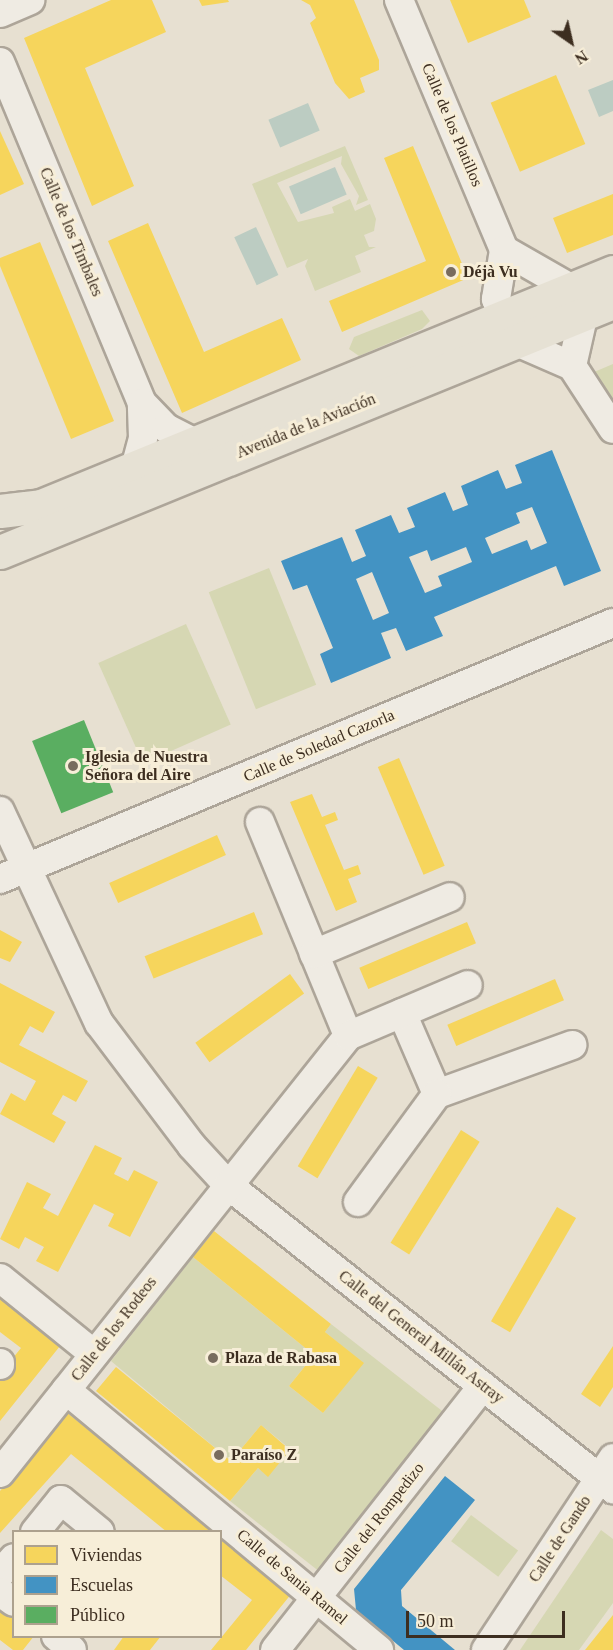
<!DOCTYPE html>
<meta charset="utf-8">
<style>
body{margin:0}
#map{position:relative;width:613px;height:1650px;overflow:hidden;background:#e7e0d1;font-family:Georgia,serif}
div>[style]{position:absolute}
.green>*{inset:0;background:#d6d7b3;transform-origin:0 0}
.water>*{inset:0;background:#bcccc2;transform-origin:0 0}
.homes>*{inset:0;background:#f6d55c;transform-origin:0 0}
.schools>*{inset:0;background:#4393c3}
.public>*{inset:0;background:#5aae61;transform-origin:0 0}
.roads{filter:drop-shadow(2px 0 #ada599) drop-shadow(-2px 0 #ada599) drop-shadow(0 2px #ada599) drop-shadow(0 -2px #ada599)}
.minor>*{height:28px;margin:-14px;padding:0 14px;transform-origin:14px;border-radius:14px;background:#efebe3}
.major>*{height:33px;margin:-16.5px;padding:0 16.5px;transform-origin:16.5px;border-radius:16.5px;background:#e6e1d4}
.dots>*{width:16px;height:16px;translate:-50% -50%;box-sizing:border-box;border:3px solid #f7eed8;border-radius:50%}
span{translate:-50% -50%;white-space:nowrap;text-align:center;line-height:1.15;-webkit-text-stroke:6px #f7eed8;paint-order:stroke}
.street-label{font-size:16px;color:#3d2e20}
.poi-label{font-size:16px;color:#3d2e20;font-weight:700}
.left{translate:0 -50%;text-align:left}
.legend{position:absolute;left:12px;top:1530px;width:210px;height:108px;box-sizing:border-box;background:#f7eed8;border:2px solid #ada18e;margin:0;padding:8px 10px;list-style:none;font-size:18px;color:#3d2e20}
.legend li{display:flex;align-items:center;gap:12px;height:30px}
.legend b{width:30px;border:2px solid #ada18e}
.north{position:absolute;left:541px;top:12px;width:60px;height:60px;-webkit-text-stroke:4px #f7eed8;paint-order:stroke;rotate:146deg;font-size:16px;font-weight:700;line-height:24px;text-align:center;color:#3d2e20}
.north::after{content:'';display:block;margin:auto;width:21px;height:27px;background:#3d2e20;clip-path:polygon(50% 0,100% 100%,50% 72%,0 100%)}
.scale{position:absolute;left:406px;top:1611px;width:159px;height:27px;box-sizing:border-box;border:3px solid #3d2e20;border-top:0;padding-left:8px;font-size:18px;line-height:21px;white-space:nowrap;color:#3d2e20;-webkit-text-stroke:4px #f7eed8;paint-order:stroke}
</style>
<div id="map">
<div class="green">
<i style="clip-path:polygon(345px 146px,368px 200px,356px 205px,359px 196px,341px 164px,342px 156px,277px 183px,298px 222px,334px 213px,332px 207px,350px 199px,355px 211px,370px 204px,376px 219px,374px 231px,364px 235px,369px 247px,376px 247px,355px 256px,361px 272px,315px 291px,305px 266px,308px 259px,287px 268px,252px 184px)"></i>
<i style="clip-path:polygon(422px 310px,430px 321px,422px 329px,359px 356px,349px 349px,354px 337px)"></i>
<i style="clip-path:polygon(613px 364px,613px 418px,587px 375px)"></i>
<i style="left:269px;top:568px;width:126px;height:65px;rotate:68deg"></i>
<i style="left:186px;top:624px;width:110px;height:96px;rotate:66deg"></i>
<i style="clip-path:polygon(193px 1257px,314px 1355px,289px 1386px,323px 1413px,363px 1363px,325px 1332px,331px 1324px,455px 1421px,330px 1580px,230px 1501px,258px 1468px,268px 1476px,290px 1449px,261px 1425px,231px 1461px,111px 1361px)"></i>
<i style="left:471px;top:1515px;width:59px;height:33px;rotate:37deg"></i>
<i style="clip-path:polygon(601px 1530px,613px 1539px,613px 1603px,579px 1650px,520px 1650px)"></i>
</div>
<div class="water">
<i style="clip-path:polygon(613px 80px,613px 111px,599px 117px,588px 90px)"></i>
<i style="left:308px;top:103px;width:30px;height:43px;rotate:67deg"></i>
<i style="left:335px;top:167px;width:30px;height:50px;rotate:67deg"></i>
<i style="left:256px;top:227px;width:53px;height:24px;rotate:65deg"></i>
</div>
<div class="homes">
<i style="clip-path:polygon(111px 0,152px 0,166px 32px,85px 68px,134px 186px,92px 206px,24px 38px)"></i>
<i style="clip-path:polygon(199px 0,228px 0,229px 2px,202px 6px)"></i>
<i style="clip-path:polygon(301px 0,354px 0,379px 60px,379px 70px,360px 78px,365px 92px,349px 99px,335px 83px,310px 23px,316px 18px,310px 5px)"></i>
<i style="clip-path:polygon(450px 0,524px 0,531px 17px,468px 43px)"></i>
<i style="left:556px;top:75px;width:75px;height:71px;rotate:67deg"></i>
<i style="clip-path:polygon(0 131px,24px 184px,0 195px)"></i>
<i style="clip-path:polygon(413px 146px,468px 278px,342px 332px,329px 301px,426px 261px,384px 158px)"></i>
<i style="clip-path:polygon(613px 194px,613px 235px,567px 253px,553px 218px)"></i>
<i style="clip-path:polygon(148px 223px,204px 352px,282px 318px,301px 360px,182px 413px,108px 241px)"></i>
<i style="clip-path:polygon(40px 242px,114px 421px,71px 439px,0 266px,0 258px)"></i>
<i style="left:399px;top:758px;width:117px;height:23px;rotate:67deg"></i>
<i style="clip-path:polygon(312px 794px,322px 817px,335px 812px,338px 820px,325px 825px,344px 870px,358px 865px,361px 874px,348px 879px,357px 902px,336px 911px,290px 802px)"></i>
<i style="left:217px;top:835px;width:22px;height:118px;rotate:66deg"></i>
<i style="left:254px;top:912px;width:24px;height:118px;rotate:68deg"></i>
<i style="left:467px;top:922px;width:23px;height:117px;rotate:67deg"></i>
<i style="clip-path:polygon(0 930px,22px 942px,10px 962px,0 958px)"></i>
<i style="left:290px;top:974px;width:24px;height:117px;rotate:54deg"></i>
<i style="left:555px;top:979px;width:23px;height:117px;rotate:67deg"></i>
<i style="clip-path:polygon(0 983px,55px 1012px,43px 1033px,30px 1026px,19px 1045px,88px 1081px,76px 1102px,63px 1095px,52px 1114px,66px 1122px,54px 1143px,0 1114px,11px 1093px,25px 1101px,36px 1081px,0 1062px)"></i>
<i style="left:358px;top:1066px;width:23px;height:117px;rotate:31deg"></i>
<i style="left:461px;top:1130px;width:22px;height:133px;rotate:32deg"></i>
<i style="clip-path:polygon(95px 1145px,122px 1158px,114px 1174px,128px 1181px,134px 1170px,158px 1182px,130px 1237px,108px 1226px,114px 1214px,94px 1204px,58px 1272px,36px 1261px,44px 1247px,25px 1237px,19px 1249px,0 1239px,27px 1182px,51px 1194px,43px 1208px,58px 1216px)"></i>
<i style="left:557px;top:1207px;width:22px;height:132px;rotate:30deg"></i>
<i style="clip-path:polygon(214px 1231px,331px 1324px,325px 1332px,364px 1363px,323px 1413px,289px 1386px,314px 1355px,193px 1257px)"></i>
<i style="clip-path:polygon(0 1298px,60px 1346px,0 1421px,0 1374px,21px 1348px,0 1332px)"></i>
<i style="clip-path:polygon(613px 1346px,613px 1387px,600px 1407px,581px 1394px)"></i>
<i style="clip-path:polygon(116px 1367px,231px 1461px,261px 1425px,290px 1450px,268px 1477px,258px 1468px,230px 1501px,96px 1391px)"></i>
<i style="clip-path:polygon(65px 1411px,215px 1532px,167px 1532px,71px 1454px,0 1533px,0 1491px)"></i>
<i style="clip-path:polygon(220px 1536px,292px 1593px,246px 1650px,211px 1650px,252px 1600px,220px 1575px)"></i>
<i style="clip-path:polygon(0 1603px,14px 1614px,14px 1636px,34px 1636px,23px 1650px,13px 1650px,0 1640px)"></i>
<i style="clip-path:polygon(613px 1615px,613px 1650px,585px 1650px)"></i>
<i style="clip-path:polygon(124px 1636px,161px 1636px,150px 1650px,114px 1650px)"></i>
</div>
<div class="schools">
<i style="clip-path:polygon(evenodd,552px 450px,601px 571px,564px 586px,556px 566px,434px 617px,443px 636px,406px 651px,396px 628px,381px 633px,391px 658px,331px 683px,320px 654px,333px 648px,307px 585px,293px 590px,281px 561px,342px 537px,352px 562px,366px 556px,355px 530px,391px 515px,399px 533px,415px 527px,407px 508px,445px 492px,453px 511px,468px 505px,461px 486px,498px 470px,506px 489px,522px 483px,515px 465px,552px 450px,532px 507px,547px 543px,531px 550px,527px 540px,492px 554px,485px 538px,520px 523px,516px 513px,532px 507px,552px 450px,466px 547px,472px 562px,438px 576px,442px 586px,425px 593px,409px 557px,427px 550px,431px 561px,466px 547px,552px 450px,372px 572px,389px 613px,373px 620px,356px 579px,372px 572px)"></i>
<i style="clip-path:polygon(445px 1476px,475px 1500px,401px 1590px,402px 1606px,455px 1650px,404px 1650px,356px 1610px,354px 1589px)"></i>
</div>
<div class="public">
<i style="left:84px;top:720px;width:78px;height:56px;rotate:68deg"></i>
</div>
<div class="roads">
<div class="minor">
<i style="left:399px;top:0;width:271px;rotate:67.2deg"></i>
<i style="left:0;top:13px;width:33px;rotate:-23deg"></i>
<i style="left:0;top:62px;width:369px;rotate:67.4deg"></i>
<i style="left:504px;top:250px;width:50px;rotate:99.3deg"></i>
<i style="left:496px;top:299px;width:44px;rotate:68.7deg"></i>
<i style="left:512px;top:340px;width:65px;rotate:23.4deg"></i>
<i style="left:572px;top:366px;width:75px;rotate:56.9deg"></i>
<i style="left:504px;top:250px;width:78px;rotate:29.8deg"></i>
<i style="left:572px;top:289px;width:27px;rotate:63deg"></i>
<i style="left:584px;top:313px;width:54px;rotate:102.8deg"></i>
<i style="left:135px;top:468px;width:31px;rotate:-75deg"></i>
<i style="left:143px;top:438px;width:35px;rotate:-92deg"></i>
<i style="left:142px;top:403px;width:35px;rotate:46deg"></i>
<i style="left:166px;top:428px;width:34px;rotate:27deg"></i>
<i style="left:0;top:811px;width:234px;rotate:65deg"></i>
<i style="left:99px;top:1023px;width:154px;rotate:52.9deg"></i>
<i style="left:192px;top:1146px;width:53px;rotate:47.3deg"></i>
<i style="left:228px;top:1185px;width:491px;rotate:38.3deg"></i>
<i style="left:260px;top:822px;width:231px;rotate:67.6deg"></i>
<i style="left:0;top:879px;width:664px;rotate:-22.67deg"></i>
<i style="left:314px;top:954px;width:147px;rotate:-22.7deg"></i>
<i style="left:402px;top:1013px;width:88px;rotate:66.6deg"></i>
<i style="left:437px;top:1094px;width:144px;rotate:-19.9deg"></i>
<i style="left:358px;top:1202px;width:134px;rotate:-53.8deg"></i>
<i style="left:0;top:1278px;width:121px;rotate:39deg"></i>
<i style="left:0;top:1363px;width:2px;rotate:90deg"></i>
<i style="left:66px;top:1390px;width:407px;rotate:39.7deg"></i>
<i style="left:0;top:1473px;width:559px;rotate:-51.47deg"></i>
<i style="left:348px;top:1036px;width:130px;rotate:-23deg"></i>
<i style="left:35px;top:1532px;width:41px;rotate:-50.9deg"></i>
<i style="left:61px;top:1500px;width:50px;rotate:39.4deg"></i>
<i style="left:0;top:1574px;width:21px;rotate:-49deg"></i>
<i style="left:0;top:1592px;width:17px;rotate:36deg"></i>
<i style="left:56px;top:1636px;width:21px;rotate:41deg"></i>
<i style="left:275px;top:1650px;width:336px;rotate:-51.8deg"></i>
<i style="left:486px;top:1650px;width:230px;rotate:-56.5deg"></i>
</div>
<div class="major">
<i style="left:0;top:511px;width:41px;rotate:-7deg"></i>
<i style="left:41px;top:506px;width:618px;rotate:-22.25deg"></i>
<i style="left:0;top:552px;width:662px;rotate:-22.19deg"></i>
</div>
</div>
<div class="dots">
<i style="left:451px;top:272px;background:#786c5e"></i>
<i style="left:73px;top:766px;background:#786c5e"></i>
<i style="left:213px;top:1358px;background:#786c5e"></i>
<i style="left:219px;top:1455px;background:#786c5e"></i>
</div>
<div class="street-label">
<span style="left:452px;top:125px;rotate:67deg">Calle de los Platillos</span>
<span style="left:71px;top:232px;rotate:67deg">Calle de los Timbales</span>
<span style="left:306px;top:426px;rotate:-22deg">Avenida de la Aviación</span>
<span style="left:319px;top:746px;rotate:-23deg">Calle de Soledad Cazorla</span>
<span style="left:114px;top:1329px;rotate:-52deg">Calle de los Rodeos</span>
<span style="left:421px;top:1337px;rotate:38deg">Calle del General Millán Astray</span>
<span style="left:379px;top:1518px;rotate:-52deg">Calle del Rompedizo</span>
<span style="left:560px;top:1539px;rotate:-57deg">Calle de Gando</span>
<span style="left:292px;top:1577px;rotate:40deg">Calle de Sania Ramel</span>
</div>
<div class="poi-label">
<span class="left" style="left:463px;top:272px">Déjà Vu</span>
<span class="left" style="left:85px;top:766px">Iglesia de Nuestra<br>Señora del Aire</span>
<span class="left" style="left:225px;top:1358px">Plaza de Rabasa</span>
<span class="left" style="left:231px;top:1455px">Paraíso Z</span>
</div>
<ul class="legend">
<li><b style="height:16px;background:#f6d55c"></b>Viviendas</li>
<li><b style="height:16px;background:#4393c3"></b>Escuelas</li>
<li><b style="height:16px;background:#5aae61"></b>Público</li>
</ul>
<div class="north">N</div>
<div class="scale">50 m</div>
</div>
